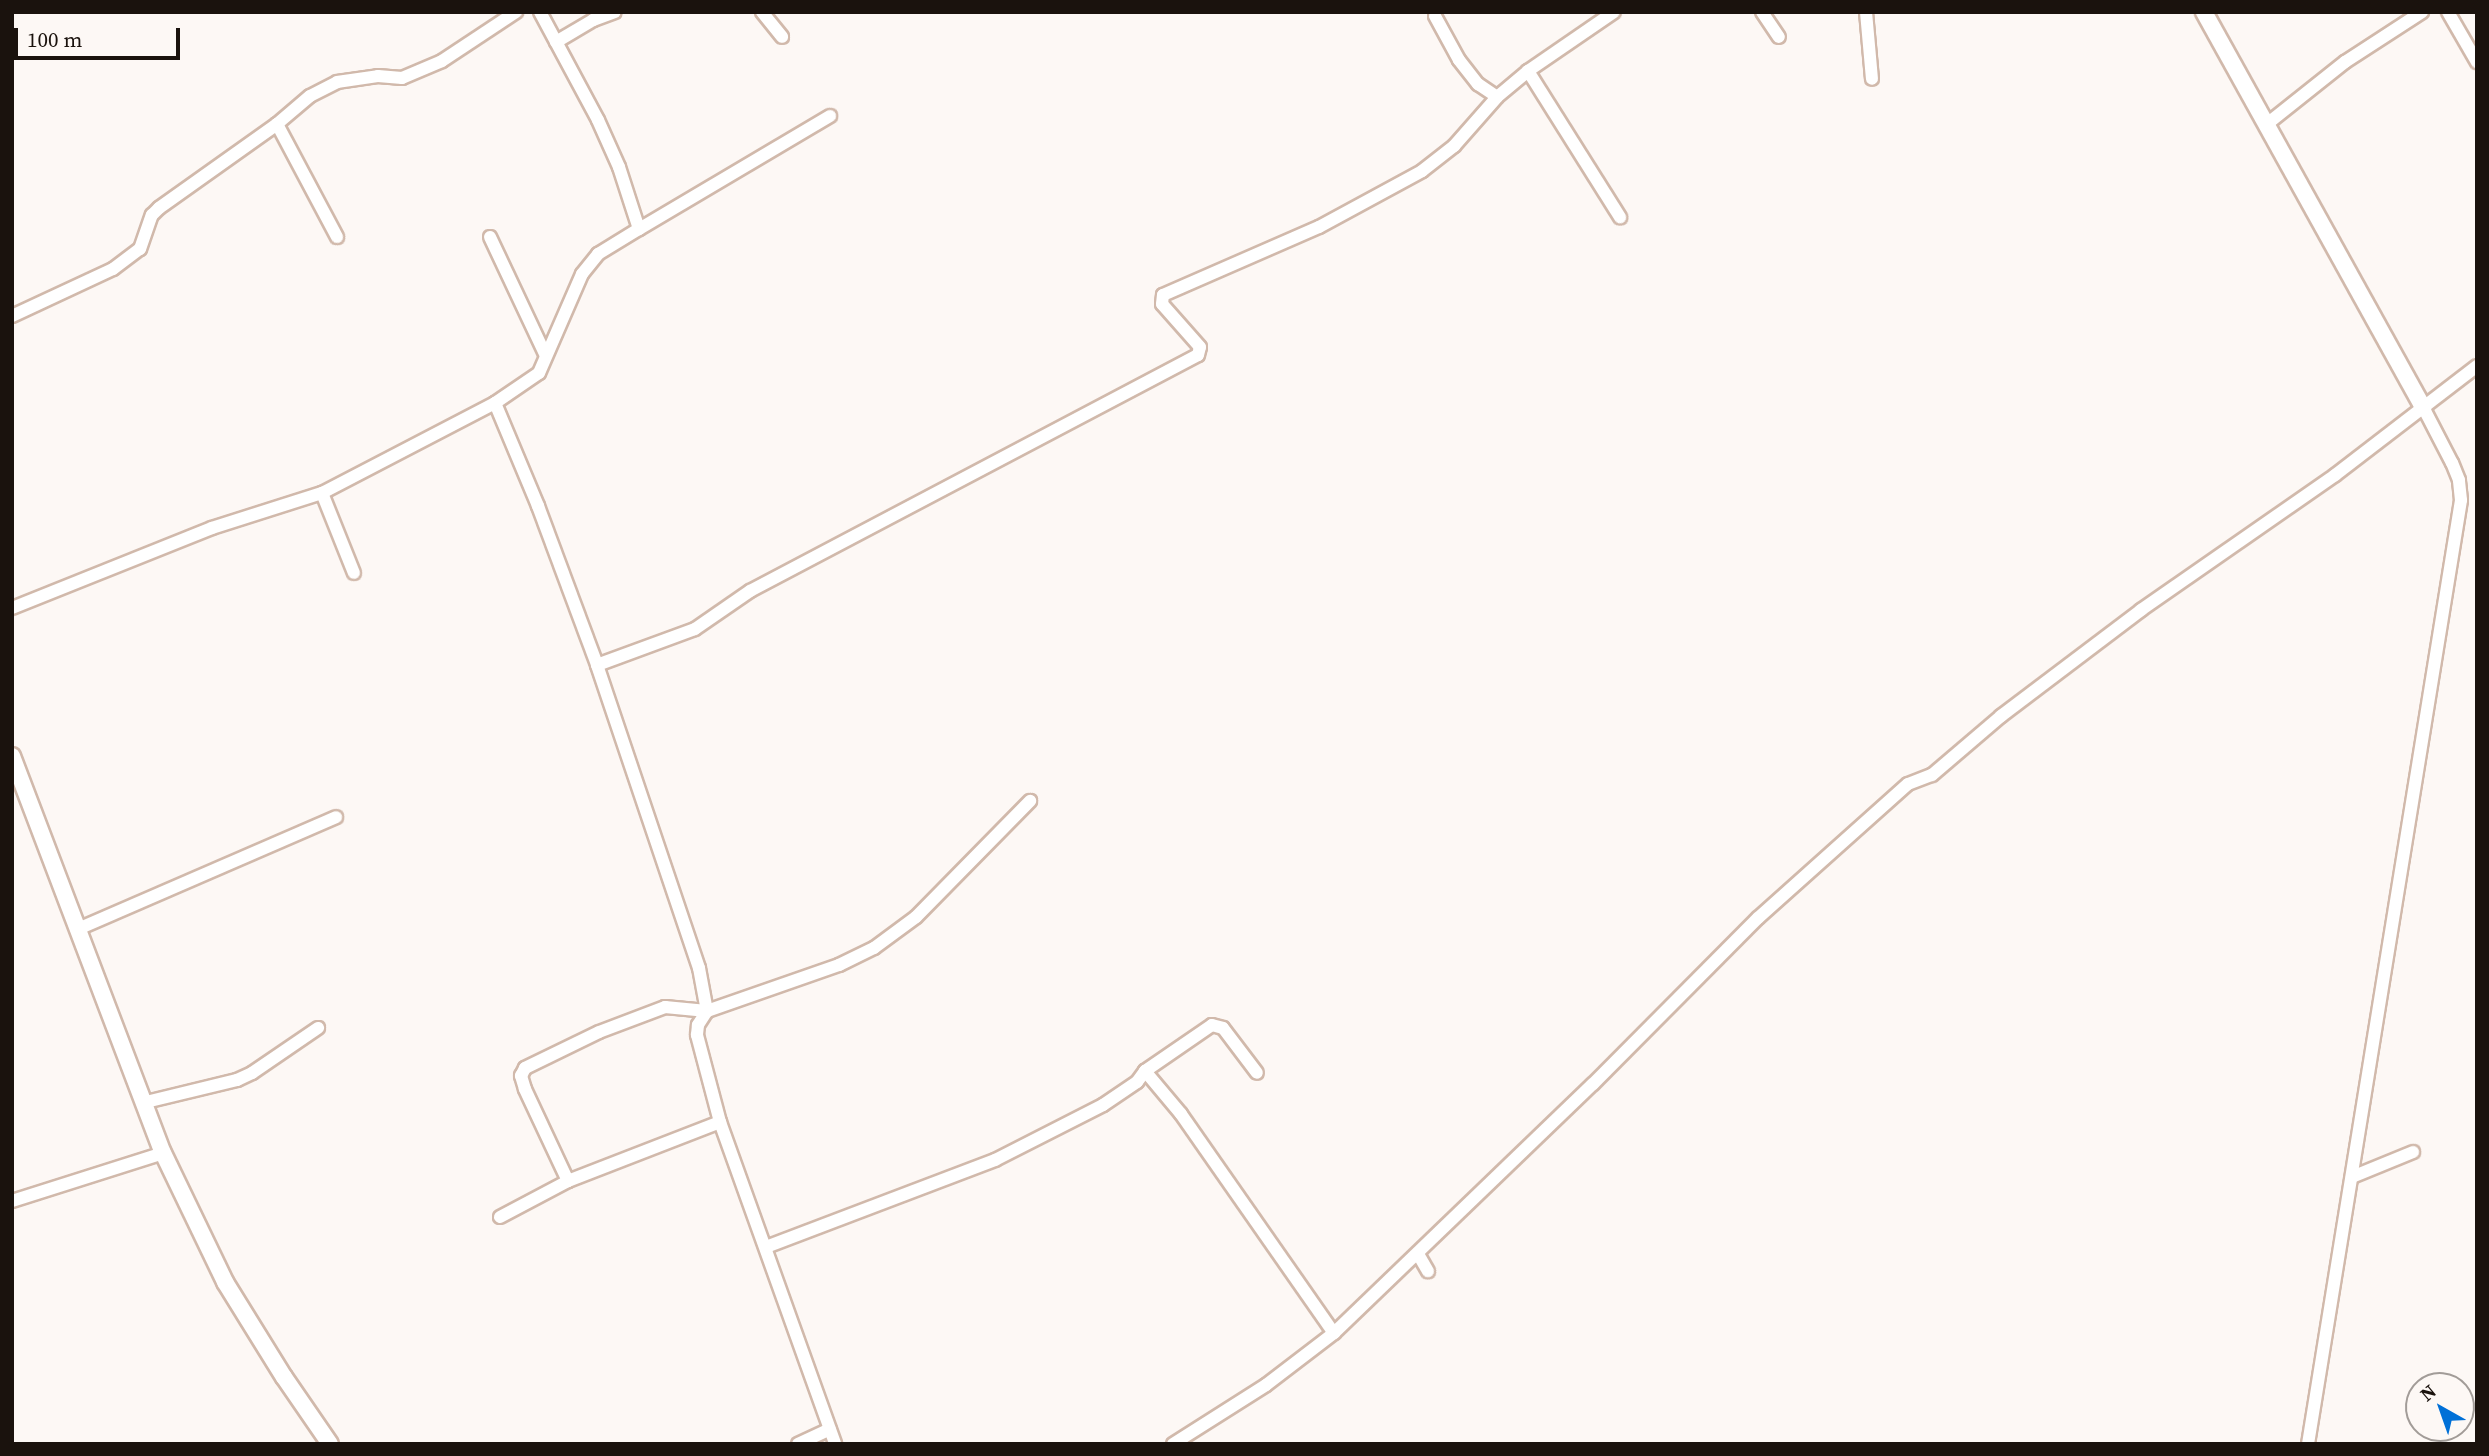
<!DOCTYPE html>
<style>
body{margin:0}
#map{position:relative;width:2489px;height:1456px;overflow:hidden;background:#fdf8f5;font-family:"Source Serif 4",serif}
div>[style]{position:absolute}
.roads{filter:drop-shadow(2px 0 #d1b9ab) drop-shadow(-2px 0 #d1b9ab) drop-shadow(0 2px #d1b9ab) drop-shadow(0 -2px #d1b9ab)}
.minor>*{height:12px;margin:-6px;padding:0 6px;transform-origin:6px;border-radius:6px;background:#fff}
.tertiary>*{height:16px;margin:-8px;padding:0 8px;transform-origin:8px;border-radius:8px;background:#fff}
span{translate:-50% -50%;white-space:nowrap;text-align:center;line-height:1.15;-webkit-text-stroke:5px #fdf8f5;paint-order:stroke}
.frame{position:absolute;inset:0;border:14px solid #1a120d;pointer-events:none}
.north{position:absolute;left:2405px;top:1372px;width:70px;height:70px;box-sizing:border-box;background:#fdf8f5;border:2px solid #a29c98;border-radius:50%;rotate:320deg;font-size:19px;font-weight:700;line-height:28px;text-align:center;color:#1a120d}
.north::after{content:'';display:block;margin:auto;width:24px;height:32px;background:#0070d7;clip-path:polygon(50% 0,100% 100%,50% 72%,0 100%)}
.scale{position:absolute;left:14px;top:28px;width:166px;height:32px;box-sizing:border-box;border:4px solid #1a120d;border-top:0;padding-left:9px;font-size:21px;line-height:24px;white-space:nowrap;color:#1a120d;-webkit-text-stroke:5px #fdf8f5;paint-order:stroke}
</style>
<div id="map">
<div class="roads">
<div class="minor">
<i style="left:762px;top:12px;width:32px;rotate:51deg"></i>
<i style="left:1762px;top:12px;width:30px;rotate:56deg"></i>
<i style="left:1866px;top:12px;width:67px;rotate:84.9deg"></i>
<i style="left:2448px;top:12px;width:58px;rotate:59.9deg"></i>
<i style="left:1435px;top:16px;width:50px;rotate:61.4deg"></i>
<i style="left:1459px;top:60px;width:31px;rotate:52deg"></i>
<i style="left:1478px;top:84px;width:23px;rotate:34deg"></i>
<i style="left:556px;top:42px;width:43px;rotate:-30.7deg"></i>
<i style="left:593px;top:20px;width:23px;rotate:-20deg"></i>
<i style="left:1528px;top:71px;width:173px;rotate:57.8deg"></i>
<i style="left:277px;top:124px;width:128px;rotate:62deg"></i>
<i style="left:2267px;top:124px;width:100px;rotate:-38.5deg"></i>
<i style="left:2345px;top:62px;width:92px;rotate:-33deg"></i>
<i style="left:639px;top:229px;width:222px;rotate:-30.6deg"></i>
<i style="left:490px;top:237px;width:129px;rotate:64.8deg"></i>
<i style="left:12px;top:316px;width:111px;rotate:-25deg"></i>
<i style="left:113px;top:269px;width:34px;rotate:-37deg"></i>
<i style="left:140px;top:249px;width:36px;rotate:-71deg"></i>
<i style="left:152px;top:215px;width:10px;rotate:-45deg"></i>
<i style="left:159px;top:208px;width:145px;rotate:-35.4deg"></i>
<i style="left:277px;top:124px;width:43px;rotate:-40.3deg"></i>
<i style="left:310px;top:96px;width:30px;rotate:-27deg"></i>
<i style="left:337px;top:82px;width:41px;rotate:-8.3deg"></i>
<i style="left:378px;top:76px;width:24px;rotate:5deg"></i>
<i style="left:402px;top:78px;width:43px;rotate:-23deg"></i>
<i style="left:442px;top:61px;width:89px;rotate:-33.5deg"></i>
<i style="left:495px;top:403px;width:112px;rotate:67.3deg"></i>
<i style="left:538px;top:506px;width:170px;rotate:69.6deg"></i>
<i style="left:597px;top:665px;width:320px;rotate:71.4deg"></i>
<i style="left:699px;top:968px;width:44px;rotate:79.5deg"></i>
<i style="left:707px;top:1011px;width:17px;rotate:123deg"></i>
<i style="left:698px;top:1025px;width:10px;rotate:96deg"></i>
<i style="left:697px;top:1035px;width:90px;rotate:75.2deg"></i>
<i style="left:720px;top:1122px;width:342px;rotate:70.3deg"></i>
<i style="left:322px;top:493px;width:86px;rotate:68.2deg"></i>
<i style="left:12px;top:608px;width:215px;rotate:-21.8deg"></i>
<i style="left:212px;top:528px;width:115px;rotate:-17.7deg"></i>
<i style="left:322px;top:493px;width:195px;rotate:-27.5deg"></i>
<i style="left:495px;top:403px;width:53px;rotate:-34.3deg"></i>
<i style="left:539px;top:373px;width:108px;rotate:-66.5deg"></i>
<i style="left:582px;top:274px;width:26px;rotate:-51deg"></i>
<i style="left:598px;top:254px;width:48px;rotate:-31.4deg"></i>
<i style="left:639px;top:229px;width:65px;rotate:-107.9deg"></i>
<i style="left:619px;top:167px;width:51px;rotate:-114.1deg"></i>
<i style="left:598px;top:120px;width:123px;rotate:-118.2deg"></i>
<i style="left:597px;top:665px;width:104px;rotate:-20.2deg"></i>
<i style="left:695px;top:629px;width:67px;rotate:-34.6deg"></i>
<i style="left:750px;top:591px;width:506px;rotate:-27.78deg"></i>
<i style="left:1198px;top:355px;width:8px;rotate:-76deg"></i>
<i style="left:1200px;top:347px;width:57px;rotate:-131.5deg"></i>
<i style="left:1162px;top:304px;width:9px;rotate:-84deg"></i>
<i style="left:1163px;top:295px;width:170px;rotate:-23.6deg"></i>
<i style="left:1319px;top:227px;width:117px;rotate:-28.5deg"></i>
<i style="left:1422px;top:171px;width:41px;rotate:-38deg"></i>
<i style="left:1454px;top:146px;width:65px;rotate:-48.7deg"></i>
<i style="left:1497px;top:97px;width:40px;rotate:-40deg"></i>
<i style="left:1528px;top:71px;width:104px;rotate:-34.5deg"></i>
<i style="left:80px;top:928px;width:279px;rotate:-23.4deg"></i>
<i style="left:1145px;top:1071px;width:81px;rotate:-34.5deg"></i>
<i style="left:1212px;top:1025px;width:11px;rotate:15deg"></i>
<i style="left:1223px;top:1028px;width:56px;rotate:52.9deg"></i>
<i style="left:146px;top:1102px;width:94px;rotate:-13.6deg"></i>
<i style="left:237px;top:1080px;width:17px;rotate:-25deg"></i>
<i style="left:252px;top:1073px;width:80px;rotate:-34.3deg"></i>
<i style="left:2352px;top:1177px;width:66px;rotate:-22.3deg"></i>
<i style="left:568px;top:1181px;width:102px;rotate:-115.1deg"></i>
<i style="left:525px;top:1089px;width:14px;rotate:-107deg"></i>
<i style="left:521px;top:1076px;width:9px;rotate:-63deg"></i>
<i style="left:525px;top:1068px;width:82px;rotate:-25.9deg"></i>
<i style="left:599px;top:1032px;width:71px;rotate:-20.7deg"></i>
<i style="left:665px;top:1007px;width:42px;rotate:5.4deg"></i>
<i style="left:707px;top:1011px;width:140px;rotate:-19.2deg"></i>
<i style="left:839px;top:965px;width:39px;rotate:-26deg"></i>
<i style="left:874px;top:948px;width:52px;rotate:-36.4deg"></i>
<i style="left:916px;top:917px;width:163px;rotate:-45.5deg"></i>
<i style="left:12px;top:1201px;width:158px;rotate:-17.6deg"></i>
<i style="left:500px;top:1217px;width:77px;rotate:-27.9deg"></i>
<i style="left:568px;top:1181px;width:163px;rotate:-21.2deg"></i>
<i style="left:766px;top:1247px;width:245px;rotate:-20.8deg"></i>
<i style="left:995px;top:1160px;width:121px;rotate:-27deg"></i>
<i style="left:1103px;top:1105px;width:41px;rotate:-34.1deg"></i>
<i style="left:1137px;top:1082px;width:14px;rotate:-54deg"></i>
<i style="left:1145px;top:1071px;width:56px;rotate:50.1deg"></i>
<i style="left:1181px;top:1114px;width:267px;rotate:55.1deg"></i>
<i style="left:1418px;top:1254px;width:20px;rotate:60deg"></i>
<i style="left:798px;top:1444px;width:35px;rotate:-25deg"></i>
<i style="left:1173px;top:1444px;width:110px;rotate:-32.4deg"></i>
<i style="left:1266px;top:1385px;width:86px;rotate:-37.4deg"></i>
<i style="left:1334px;top:1333px;width:359px;rotate:-43.9deg"></i>
<i style="left:1593px;top:1084px;width:234px;rotate:-45.2deg"></i>
<i style="left:1758px;top:918px;width:201px;rotate:-41.8deg"></i>
<i style="left:1908px;top:784px;width:26px;rotate:-21deg"></i>
<i style="left:1932px;top:775px;width:91px;rotate:-40.5deg"></i>
<i style="left:2001px;top:716px;width:176px;rotate:-37.1deg"></i>
<i style="left:2141px;top:610px;width:236px;rotate:-34.8deg"></i>
<i style="left:2335px;top:475px;width:179px;rotate:-37.5deg"></i>
<i style="left:2308px;top:1444px;width:956px;rotate:-80.79deg"></i>
<i style="left:2461px;top:500px;width:20px;rotate:-96deg"></i>
<i style="left:2459px;top:480px;width:18px;rotate:-112deg"></i>
<i style="left:2452px;top:463px;width:63px;rotate:-117.4deg"></i>
</div>
<div class="tertiary">
<i style="left:2204px;top:12px;width:452px;rotate:61deg"></i>
<i style="left:12px;top:756px;width:425px;rotate:69.2deg"></i>
<i style="left:163px;top:1153px;width:143px;rotate:64.3deg"></i>
<i style="left:225px;top:1282px;width:112px;rotate:58.2deg"></i>
<i style="left:284px;top:1377px;width:81px;rotate:55.5deg"></i>
</div>
</div>
<div class="frame"></div>
<div class="north">N</div>
<div class="scale">100 m</div>
</div>
